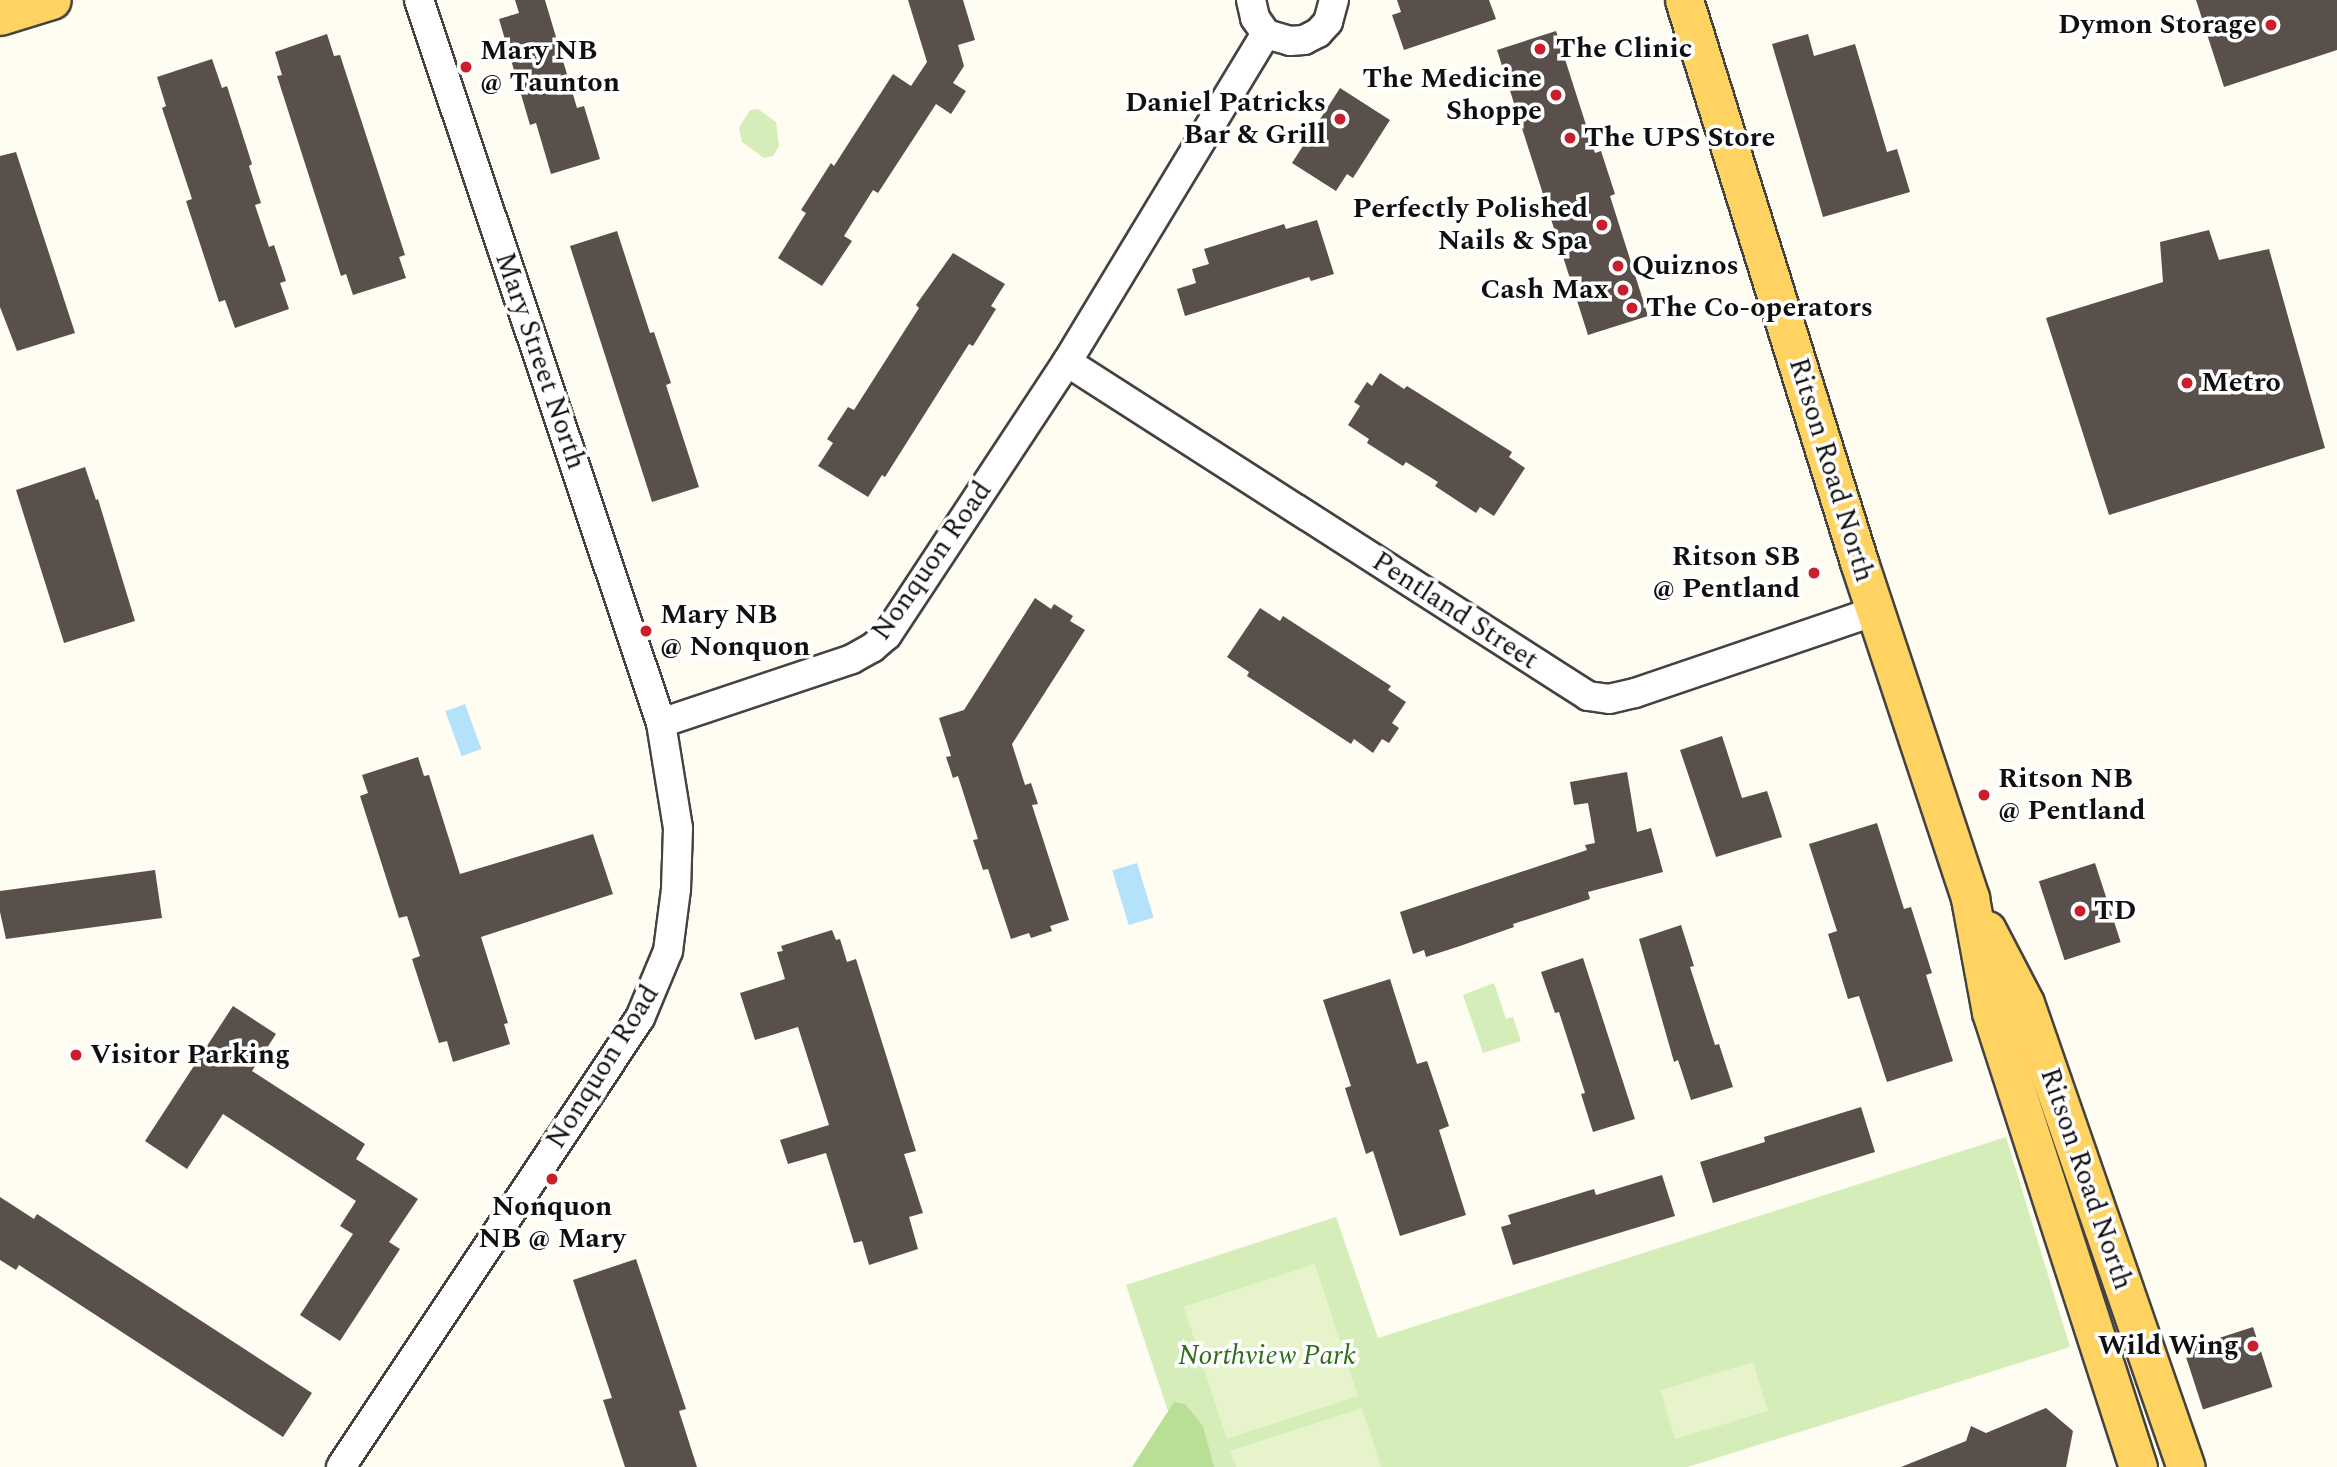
<!DOCTYPE html>
<style>
body{margin:0}
#map{position:relative;width:2337px;height:1467px;overflow:hidden;background:#fffcf2;font-family:Spectral,serif}
div>[style]{position:absolute}
.green>*{inset:0;background:#d5edb8}
.forest>*{inset:0;background:#b9df97}
.pitch>*{inset:0;background:#e7f3cb;transform-origin:0 0}
.water>*{inset:0;background:#b3e2fa;transform-origin:0 0}
.building>*{inset:0;background:#59504b;transform-origin:0 0}
.roads{filter:drop-shadow(2px 0 #434343) drop-shadow(-2px 0 #434343) drop-shadow(0 2px #434343) drop-shadow(0 -2px #434343)}
.minor>*{height:28px;margin:-14px;padding:0 14px;transform-origin:14px;border-radius:14px;background:#fff}
.major>*{height:37px;margin:-18.5px;padding:0 18.5px;transform-origin:18.5px;border-radius:18.5px;background:#ffd362}
.dots>*{width:19px;height:19px;translate:-50% -50%;box-sizing:border-box;border:4px solid #fff;border-radius:50%}
span{translate:-50% -50%;white-space:nowrap;text-align:center;line-height:1.15;-webkit-text-stroke:7px #fff;paint-order:stroke}
.poi-label{font-size:28px;color:#101010;font-weight:700}
.right{translate:-100% -50%;text-align:right}
.left{translate:0 -50%;text-align:left}
.street-label{font-size:28px;color:#101010}
.park-label{font-size:28px;color:#2e6d1b;font-style:italic}
</style>
<div id="map">
<div class="green">
<i style="clip-path:polygon(758px 109px,776px 122px,779px 146px,773px 156px,764px 158px,742px 142px,739px 128px,750px 110px)"></i>
<i style="clip-path:polygon(1494px 983px,1506px 1019px,1513px 1017px,1521px 1041px,1483px 1053px,1463px 995px)"></i>
<i style="clip-path:polygon(2006px 1137px,2070px 1347px,1688px 1467px,1161px 1467px,1179px 1444px,1126px 1285px,1336px 1217px,1378px 1338px)"></i>
</div>
<div class="forest">
<i style="clip-path:polygon(1174px 1402px,1185px 1404px,1203px 1426px,1214px 1467px,1132px 1467px)"></i>
</div>
<div class="pitch">
<i style="left:1315px;top:1264px;width:139px;height:138px;rotate:72deg"></i>
<i style="left:1753px;top:1362px;width:51px;height:97px;rotate:73deg"></i>
<i style="clip-path:polygon(1362px 1408px,1381px 1467px,1236px 1467px,1230px 1451px)"></i>
</div>
<div class="water">
<i style="left:465px;top:704px;width:48px;height:21px;rotate:70deg"></i>
<i style="left:1137px;top:863px;width:57px;height:26px;rotate:73deg"></i>
</div>
<div class="building">
<i style="clip-path:polygon(515px 0,545px 0,577px 108px,584px 106px,600px 159px,551px 174px,536px 123px,530px 125px,499px 19px,519px 13px)"></i>
<i style="clip-path:polygon(908px 0,963px 0,975px 40px,958px 45px,964px 66px,953px 83px,966px 91px,951px 114px,936px 104px,878px 193px,873px 190px,844px 236px,852px 241px,822px 286px,778px 258px,806px 213px,801px 210px,831px 163px,834px 166px,893px 74px,911px 86px,927px 62px)"></i>
<i style="clip-path:polygon(1397px 0,1489px 0,1496px 19px,1404px 50px,1392px 15px,1401px 12px)"></i>
<i style="clip-path:polygon(2196px 0,2337px 0,2337px 50px,2224px 87px)"></i>
<i style="clip-path:polygon(1556px 31px,1595px 153px,1601px 151px,1615px 194px,1610px 196px,1648px 316px,1588px 335px,1497px 50px)"></i>
<i style="clip-path:polygon(327px 34px,334px 56px,340px 55px,405px 255px,399px 257px,406px 278px,353px 295px,346px 274px,341px 276px,277px 76px,282px 75px,275px 52px)"></i>
<i style="clip-path:polygon(1808px 34px,1814px 56px,1855px 44px,1887px 152px,1897px 149px,1910px 192px,1823px 217px,1772px 44px)"></i>
<i style="clip-path:polygon(212px 59px,222px 88px,227px 86px,252px 164px,249px 166px,261px 203px,255px 205px,269px 247px,274px 245px,286px 281px,280px 283px,289px 309px,235px 328px,225px 300px,219px 302px,186px 201px,192px 199px,162px 108px,166px 106px,157px 77px)"></i>
<i style="clip-path:polygon(1340px 88px,1390px 120px,1353px 178px,1347px 174px,1336px 191px,1292px 163px)"></i>
<i style="clip-path:polygon(16px 152px,75px 333px,17px 351px,0 307px,0 156px)"></i>
<i style="clip-path:polygon(1317px 220px,1334px 274px,1311px 281px,1309px 277px,1185px 316px,1177px 289px,1196px 283px,1192px 269px,1209px 264px,1204px 249px,1284px 224px,1286px 229px)"></i>
<i style="clip-path:polygon(2209px 230px,2219px 260px,2269px 249px,2325px 448px,2109px 515px,2046px 318px,2163px 282px,2160px 242px)"></i>
<i style="clip-path:polygon(617px 231px,650px 333px,654px 332px,671px 383px,666px 385px,699px 487px,652px 502px,570px 246px)"></i>
<i style="clip-path:polygon(953px 253px,1005px 284px,991px 306px,996px 309px,973px 346px,969px 344px,885px 477px,882px 475px,868px 497px,818px 466px,833px 443px,827px 439px,848px 407px,854px 410px,919px 308px,916px 305px)"></i>
<i style="clip-path:polygon(1380px 373px,1404px 389px,1407px 386px,1512px 452px,1509px 457px,1525px 468px,1494px 516px,1480px 507px,1476px 513px,1435px 486px,1438px 482px,1406px 462px,1403px 466px,1367px 443px,1369px 439px,1348px 425px,1360px 406px,1354px 402px,1367px 382px,1372px 386px)"></i>
<i style="clip-path:polygon(85px 467px,96px 500px,98px 499px,135px 621px,64px 643px,16px 490px)"></i>
<i style="clip-path:polygon(1035px 598px,1051px 609px,1054px 604px,1073px 616px,1070px 621px,1085px 630px,1012px 744px,1025px 785px,1031px 783px,1038px 804px,1032px 805px,1069px 920px,1050px 926px,1052px 931px,1031px 938px,1029px 933px,1011px 939px,988px 869px,983px 870px,973px 840px,978px 839px,958px 776px,953px 778px,946px 757px,951px 756px,939px 718px,964px 710px)"></i>
<i style="clip-path:polygon(1260px 608px,1280px 621px,1283px 616px,1391px 686px,1388px 690px,1406px 702px,1392px 723px,1399px 728px,1389px 743px,1382px 739px,1373px 753px,1354px 739px,1351px 744px,1247px 676px,1249px 672px,1227px 657px)"></i>
<i style="clip-path:polygon(1722px 736px,1742px 798px,1767px 791px,1782px 837px,1716px 857px,1680px 750px)"></i>
<i style="clip-path:polygon(418px 757px,424px 776px,429px 775px,460px 874px,593px 834px,613px 894px,481px 937px,508px 1023px,504px 1024px,510px 1044px,453px 1062px,447px 1041px,439px 1043px,412px 959px,420px 956px,407px 916px,399px 918px,360px 796px,368px 793px,362px 775px)"></i>
<i style="clip-path:polygon(1627px 772px,1637px 832px,1651px 828px,1663px 872px,1588px 892px,1590px 899px,1513px 924px,1514px 927px,1460px 946px,1426px 957px,1424px 950px,1413px 954px,1400px 912px,1587px 850px,1585px 845px,1595px 843px,1588px 803px,1574px 805px,1570px 782px)"></i>
<i style="clip-path:polygon(1877px 823px,1904px 909px,1911px 907px,1932px 973px,1926px 975px,1953px 1061px,1887px 1082px,1859px 996px,1848px 999px,1828px 934px,1837px 931px,1809px 844px)"></i>
<i style="left:2095px;top:863px;width:83px;height:59px;rotate:72deg"></i>
<i style="clip-path:polygon(155px 870px,162px 918px,6px 939px,0 912px,0 891px)"></i>
<i style="clip-path:polygon(1681px 925px,1694px 966px,1690px 967px,1715px 1045px,1719px 1044px,1733px 1087px,1691px 1100px,1678px 1060px,1674px 1062px,1639px 939px)"></i>
<i style="clip-path:polygon(832px 930px,836px 940px,840px 939px,847px 962px,856px 959px,916px 1151px,904px 1154px,923px 1213px,909px 1217px,918px 1249px,869px 1265px,862px 1241px,854px 1243px,826px 1153px,788px 1164px,780px 1140px,829px 1125px,798px 1027px,755px 1040px,740px 993px,785px 979px,777px 952px,783px 951px,781px 946px)"></i>
<i style="clip-path:polygon(1583px 958px,1635px 1119px,1593px 1132px,1581px 1094px,1585px 1093px,1559px 1012px,1555px 1013px,1541px 972px)"></i>
<i style="clip-path:polygon(1390px 979px,1417px 1064px,1427px 1061px,1449px 1126px,1439px 1130px,1466px 1215px,1400px 1236px,1373px 1151px,1366px 1154px,1345px 1088px,1351px 1086px,1323px 1000px)"></i>
<i style="clip-path:polygon(233px 1006px,276px 1034px,252px 1071px,365px 1144px,356px 1159px,418px 1199px,389px 1242px,400px 1249px,340px 1341px,300px 1315px,353px 1234px,340px 1226px,356px 1201px,223px 1114px,187px 1169px,145px 1141px)"></i>
<i style="clip-path:polygon(1861px 1107px,1875px 1152px,1713px 1203px,1700px 1162px,1765px 1142px,1764px 1137px)"></i>
<i style="clip-path:polygon(1662px 1175px,1675px 1216px,1513px 1265px,1501px 1227px,1511px 1224px,1508px 1215px,1594px 1189px,1596px 1195px)"></i>
<i style="clip-path:polygon(0 1197px,34px 1219px,37px 1214px,312px 1393px,283px 1437px,19px 1265px,16px 1270px,0 1260px)"></i>
<i style="clip-path:polygon(636px 1259px,686px 1409px,679px 1411px,697px 1467px,625px 1467px,603px 1400px,612px 1398px,573px 1280px)"></i>
<i style="left:2253px;top:1327px;width:63px;height:73px;rotate:72deg"></i>
<i style="clip-path:polygon(2046px 1408px,2073px 1431px,2066px 1467px,1901px 1467px,1966px 1441px,1971px 1426px,1986px 1433px)"></i>
</div>
<div class="roads">
<div class="minor">
<i style="left:1251px;top:0;width:18px;rotate:77deg"></i>
<i style="left:1255px;top:18px;width:19px;rotate:55deg"></i>
<i style="left:1266px;top:34px;width:25px;rotate:16deg"></i>
<i style="left:1290px;top:41px;width:14px;rotate:-4deg"></i>
<i style="left:1304px;top:40px;width:16px;rotate:-27deg"></i>
<i style="left:1318px;top:33px;width:15px;rotate:-48deg"></i>
<i style="left:1328px;top:22px;width:23px;rotate:-75deg"></i>
<i style="left:1067px;top:362px;width:619px;rotate:32.66deg"></i>
<i style="left:1588px;top:696px;width:21px;rotate:8deg"></i>
<i style="left:1609px;top:699px;width:27px;rotate:-13deg"></i>
<i style="left:1635px;top:693px;width:255px;rotate:-18.8deg"></i>
<i style="left:661px;top:723px;width:201px;rotate:-18.5deg"></i>
<i style="left:852px;top:659px;width:23px;rotate:-29deg"></i>
<i style="left:872px;top:648px;width:20px;rotate:-41deg"></i>
<i style="left:887px;top:635px;width:327px;rotate:-56.6deg"></i>
<i style="left:1067px;top:362px;width:384px;rotate:-58.8deg"></i>
<i style="left:341px;top:1467px;width:539px;rotate:-56.34deg"></i>
<i style="left:640px;top:1018px;width:73px;rotate:-67.3deg"></i>
<i style="left:668px;top:951px;width:63px;rotate:-82.6deg"></i>
<i style="left:676px;top:889px;width:61px;rotate:-88.1deg"></i>
<i style="left:678px;top:828px;width:106px;rotate:-99.2deg"></i>
<i style="left:661px;top:723px;width:762px;rotate:-108.51deg"></i>
</div>
<div class="major">
<i style="left:1684px;top:0;width:589px;rotate:72.7deg"></i>
<i style="left:1859px;top:562px;width:354px;rotate:71.7deg"></i>
<i style="left:1970px;top:898px;width:116px;rotate:79.6deg"></i>
<i style="left:1991px;top:1012px;width:478px;rotate:72.1deg"></i>
<i style="left:0;top:16px;width:54px;rotate:-17.1deg"></i>
<i style="left:1987px;top:930px;width:82px;rotate:62.5deg"></i>
<i style="left:2025px;top:1003px;width:491px;rotate:70.9deg"></i>
</div>
</div>
<div class="dots">
<i style="left:2271px;top:25px;background:#ca1e2c"></i>
<i style="left:1540px;top:49px;background:#ca1e2c"></i>
<i style="left:466px;top:67px;background:#ca1e2c"></i>
<i style="left:1556px;top:95px;background:#ca1e2c"></i>
<i style="left:1340px;top:119px;background:#ca1e2c"></i>
<i style="left:1570px;top:138px;background:#ca1e2c"></i>
<i style="left:1602px;top:225px;background:#ca1e2c"></i>
<i style="left:1618px;top:266px;background:#ca1e2c"></i>
<i style="left:1623px;top:290px;background:#ca1e2c"></i>
<i style="left:1632px;top:308px;background:#ca1e2c"></i>
<i style="left:2187px;top:383px;background:#ca1e2c"></i>
<i style="left:1814px;top:573px;background:#ca1e2c"></i>
<i style="left:646px;top:631px;background:#ca1e2c"></i>
<i style="left:1984px;top:795px;background:#ca1e2c"></i>
<i style="left:2080px;top:911px;background:#ca1e2c"></i>
<i style="left:76px;top:1055px;background:#ca1e2c"></i>
<i style="left:552px;top:1179px;background:#ca1e2c"></i>
<i style="left:2253px;top:1346px;background:#ca1e2c"></i>
</div>
<div class="poi-label">
<span class="right" style="left:2257px;top:25px">Dymon Storage</span>
<span class="left" style="left:1556px;top:49px">The Clinic</span>
<span class="left" style="left:480px;top:67px">Mary NB<br>@ Taunton</span>
<span class="right" style="left:1542px;top:95px">The Medicine<br>Shoppe</span>
<span class="right" style="left:1326px;top:119px">Daniel Patricks<br>Bar &amp; Grill</span>
<span class="left" style="left:1584px;top:138px">The UPS Store</span>
<span class="right" style="left:1588px;top:225px">Perfectly Polished<br>Nails &amp; Spa</span>
<span class="left" style="left:1632px;top:266px">Quiznos</span>
<span class="right" style="left:1609px;top:290px">Cash Max</span>
<span class="left" style="left:1646px;top:308px">The Co-operators</span>
<span class="left" style="left:2201px;top:383px">Metro</span>
<span class="right" style="left:1800px;top:573px">Ritson SB<br>@ Pentland</span>
<span class="left" style="left:660px;top:631px">Mary NB<br>@ Nonquon</span>
<span class="left" style="left:1998px;top:795px">Ritson NB<br>@ Pentland</span>
<span class="left" style="left:2094px;top:911px">TD</span>
<span class="left" style="left:90px;top:1055px">Visitor Parking</span>
<span style="left:552px;top:1223px">Nonquon<br>NB @ Mary</span>
<span class="right" style="left:2239px;top:1346px">Wild Wing</span>
</div>
<div class="street-label">
<span style="left:540px;top:361px;rotate:71deg">Mary Street North</span>
<span style="left:1831px;top:470px;rotate:73deg">Ritson Road North</span>
<span style="left:932px;top:561px;rotate:-55deg">Nonquon Road</span>
<span style="left:1455px;top:611px;rotate:33deg">Pentland Street</span>
<span style="left:603px;top:1067px;rotate:-58deg">Nonquon Road</span>
<span style="left:2086px;top:1179px;rotate:71deg">Ritson Road North</span>
</div>
<div class="park-label">
<span style="left:1267px;top:1356px">Northview Park</span>
</div>
</div>
